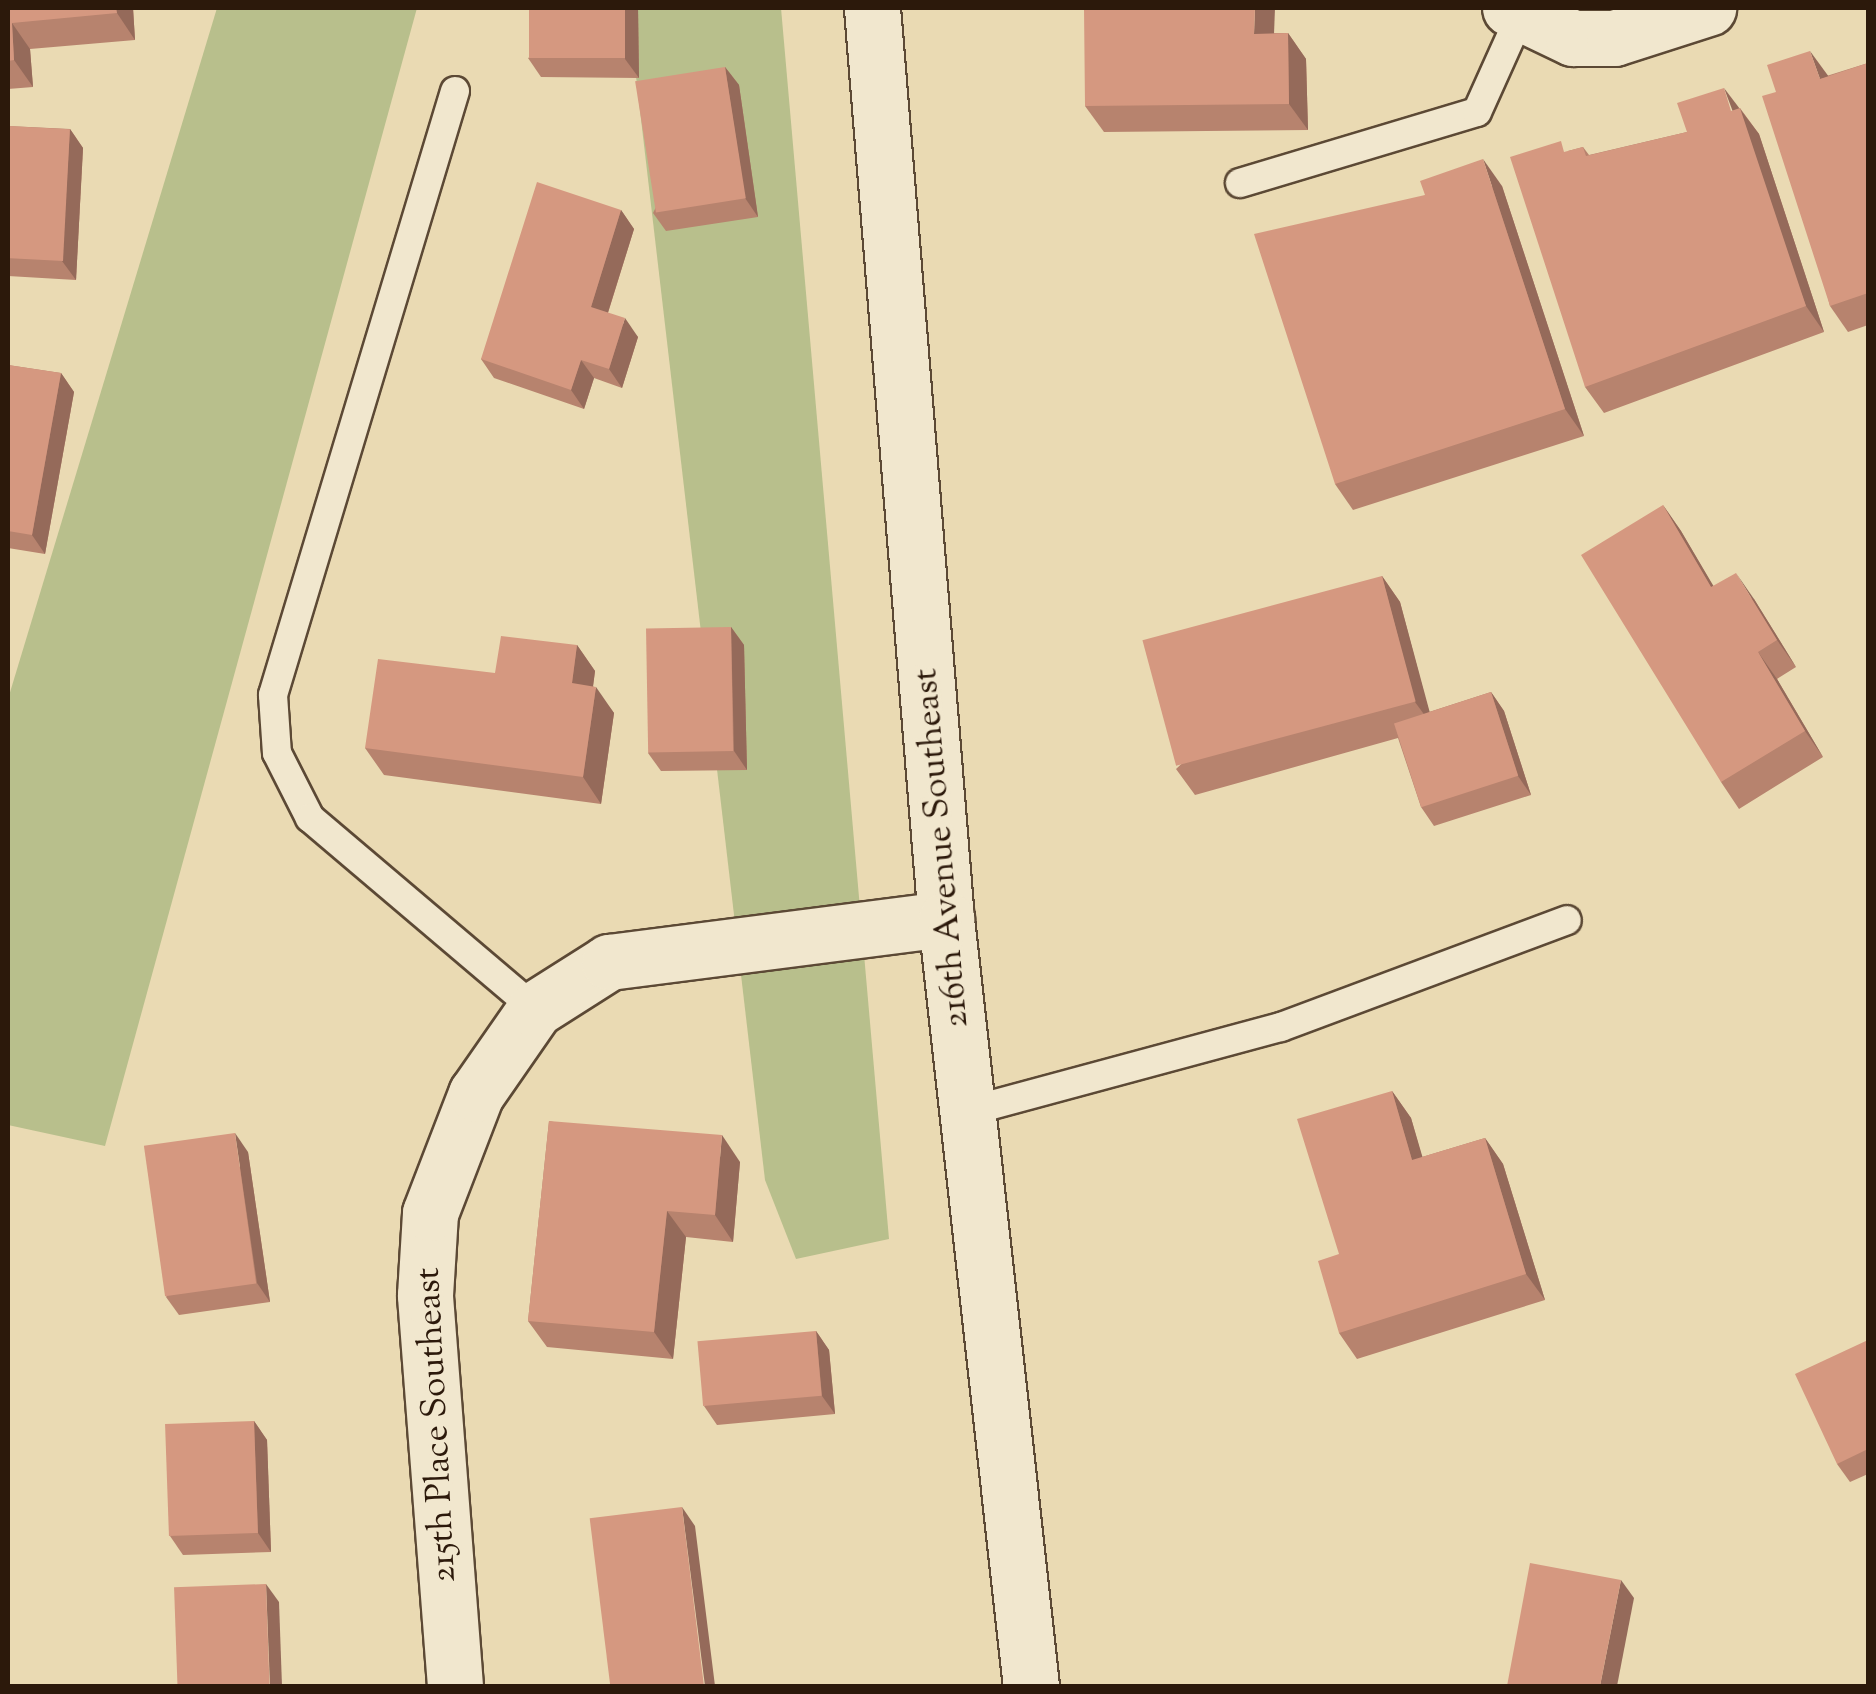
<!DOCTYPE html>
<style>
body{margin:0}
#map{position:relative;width:1876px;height:1694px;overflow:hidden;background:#eadab3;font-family:"Sorts Mill Goudy",serif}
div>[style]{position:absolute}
.green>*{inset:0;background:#b8bf8c}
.roads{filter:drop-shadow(2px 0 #5c4935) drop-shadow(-2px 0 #5c4935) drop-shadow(0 2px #5c4935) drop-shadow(0 -2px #5c4935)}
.service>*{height:28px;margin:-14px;padding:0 14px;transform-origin:14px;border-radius:14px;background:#f1e7ce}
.minor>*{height:55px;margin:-27.5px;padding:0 27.5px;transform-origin:27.5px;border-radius:27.5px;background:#f1e7ce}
.tertiary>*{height:55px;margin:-27.5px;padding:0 27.5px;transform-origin:27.5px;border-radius:27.5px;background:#f1e7ce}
.wall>*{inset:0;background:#b7836e}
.shaded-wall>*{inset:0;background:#956a5a}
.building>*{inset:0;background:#d59880;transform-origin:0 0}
span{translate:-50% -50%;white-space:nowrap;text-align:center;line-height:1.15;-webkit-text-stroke:8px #f1e7ce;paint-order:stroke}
.street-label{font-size:35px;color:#2c190b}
.frame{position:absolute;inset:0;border:10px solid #2c190b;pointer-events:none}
</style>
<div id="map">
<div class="green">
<i style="clip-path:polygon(217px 8px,417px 8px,105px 1146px,8px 1125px,8px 699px)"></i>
<i style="clip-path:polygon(628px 8px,781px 8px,889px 1239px,796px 1259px,765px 1180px)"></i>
</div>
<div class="roads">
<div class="service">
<i style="left:455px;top:91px;width:631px;rotate:106.77deg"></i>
<i style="left:273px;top:695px;width:58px;rotate:86.1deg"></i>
<i style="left:277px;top:753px;width:73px;rotate:63.1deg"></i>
<i style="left:310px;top:818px;width:295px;rotate:40.3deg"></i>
<i style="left:1240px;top:183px;width:247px;rotate:-16.7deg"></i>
<i style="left:1477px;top:112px;width:107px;rotate:-65.8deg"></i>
<i style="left:969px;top:1111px;width:323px;rotate:-15.1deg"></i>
<i style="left:1281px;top:1027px;width:305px;rotate:-20.5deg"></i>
</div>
<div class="minor">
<i style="left:1510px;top:8px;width:70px;rotate:25.5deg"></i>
<i style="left:1573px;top:38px;width:41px"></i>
<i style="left:1614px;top:38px;width:99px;rotate:-17.7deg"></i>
<i style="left:455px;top:1686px;width:392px;rotate:-94.4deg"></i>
<i style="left:425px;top:1295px;width:82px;rotate:-86.5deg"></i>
<i style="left:430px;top:1213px;width:128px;rotate:-68.9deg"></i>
<i style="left:476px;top:1094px;width:103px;rotate:-55.2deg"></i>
<i style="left:535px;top:1009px;width:88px;rotate:-32.4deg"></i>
<i style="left:609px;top:962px;width:340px;rotate:-7.3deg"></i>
</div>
<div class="tertiary">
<i style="left:872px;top:8px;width:914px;rotate:85.36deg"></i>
<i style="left:946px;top:919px;width:772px;rotate:83.68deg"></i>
</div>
</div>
<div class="wall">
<i style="clip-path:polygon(8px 8px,133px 8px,135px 40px,30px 49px,33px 87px,8px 89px)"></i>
<i style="clip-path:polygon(638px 8px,639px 78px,541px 77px,528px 58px)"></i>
<i style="clip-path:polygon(1274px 33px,1288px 33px,1306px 59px,1308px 130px,1104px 132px,1085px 106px)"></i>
<i style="clip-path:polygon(1868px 63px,1868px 325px,1848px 332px,1830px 306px,1776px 92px)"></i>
<i style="clip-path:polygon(725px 67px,739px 85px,758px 217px,666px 231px,653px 213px)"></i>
<i style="clip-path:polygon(1740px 108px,1759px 134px,1824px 332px,1604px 413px,1585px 387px,1568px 151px,1583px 147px,1589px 155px,1687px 132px)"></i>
<i style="clip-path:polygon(8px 126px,70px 129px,83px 148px,76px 280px,8px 276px)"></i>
<i style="clip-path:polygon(1502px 186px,1584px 436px,1353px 510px,1335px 484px,1425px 195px)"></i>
<i style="clip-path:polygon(621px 210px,634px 229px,608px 313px,638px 337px,622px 388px,594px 378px,584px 409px,494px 378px,481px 359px)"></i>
<i style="clip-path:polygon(8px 365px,61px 373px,74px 392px,45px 554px,8px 548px)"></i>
<i style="clip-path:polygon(1663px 505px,1681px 531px,1713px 586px,1754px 599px,1796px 667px,1777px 679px,1823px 757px,1739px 809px,1721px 782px)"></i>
<i style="clip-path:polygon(1382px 576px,1400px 602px,1429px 712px,1491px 692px,1504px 711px,1531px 795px,1434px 826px,1421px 807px,1398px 738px,1195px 795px,1176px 769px)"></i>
<i style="clip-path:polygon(731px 627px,744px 645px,747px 770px,661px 771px,648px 753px)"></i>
<i style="clip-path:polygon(577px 645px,595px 671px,593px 686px,614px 713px,601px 804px,384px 775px,365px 748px,495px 673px)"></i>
<i style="clip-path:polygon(1392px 1091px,1411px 1118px,1422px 1157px,1485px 1138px,1503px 1164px,1545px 1300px,1357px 1359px,1339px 1333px,1339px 1254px)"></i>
<i style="clip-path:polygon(549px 1121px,740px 1162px,733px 1242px,686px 1237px,673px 1359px,547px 1347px,528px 1321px)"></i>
<i style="clip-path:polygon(248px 1152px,270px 1302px,179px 1315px,166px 1297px)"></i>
<i style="clip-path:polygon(816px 1331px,829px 1350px,835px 1414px,717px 1425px,704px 1406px)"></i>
<i style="clip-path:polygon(1868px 1340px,1868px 1474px,1850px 1482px,1837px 1464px)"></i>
<i style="clip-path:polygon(254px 1421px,267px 1440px,271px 1552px,183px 1555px,170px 1536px)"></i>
</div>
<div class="shaded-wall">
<i style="clip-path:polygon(116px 8px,133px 8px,135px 40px,117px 13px)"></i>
<i style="clip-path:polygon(625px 8px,638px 8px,639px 78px,625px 59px)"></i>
<i style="clip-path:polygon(1255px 8px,1275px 8px,1273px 60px,1254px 34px)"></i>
<i style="clip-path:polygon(12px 23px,30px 49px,33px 87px,14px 60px)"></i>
<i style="clip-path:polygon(1288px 33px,1306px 59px,1308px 130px,1289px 104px)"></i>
<i style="clip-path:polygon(1810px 51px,1829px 77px,1820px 79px)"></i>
<i style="clip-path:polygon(725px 67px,739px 85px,758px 217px,745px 198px)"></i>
<i style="clip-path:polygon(1724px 88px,1759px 134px,1824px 332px,1806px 306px)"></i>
<i style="clip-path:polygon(70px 129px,83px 148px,76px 280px,62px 261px)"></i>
<i style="clip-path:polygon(1483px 159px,1502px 186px,1584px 436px,1565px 409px)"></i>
<i style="clip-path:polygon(621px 210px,634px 229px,604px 325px,591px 307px)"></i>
<i style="clip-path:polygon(625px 318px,638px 337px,622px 388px,609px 369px)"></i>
<i style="clip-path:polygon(581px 360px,594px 378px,584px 409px,571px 390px)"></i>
<i style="clip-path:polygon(61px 373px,74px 392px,45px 554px,32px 535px)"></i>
<i style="clip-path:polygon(1663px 505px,1681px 531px,1730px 614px,1711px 587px)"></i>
<i style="clip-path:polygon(1736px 573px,1754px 599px,1796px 667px,1777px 640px)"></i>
<i style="clip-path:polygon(1382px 576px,1400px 602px,1434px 728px,1415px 702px)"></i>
<i style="clip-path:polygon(731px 627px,744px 645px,747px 770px,734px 751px)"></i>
<i style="clip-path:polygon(577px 645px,595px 671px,590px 710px,572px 683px)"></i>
<i style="clip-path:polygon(1758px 652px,1777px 679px,1823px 757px,1805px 731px)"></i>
<i style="clip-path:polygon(596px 687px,614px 713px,601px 804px,583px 777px)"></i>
<i style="clip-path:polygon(1491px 692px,1504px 711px,1531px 795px,1518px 776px)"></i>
<i style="clip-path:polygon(1392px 1091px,1411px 1118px,1431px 1186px,1412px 1160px)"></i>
<i style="clip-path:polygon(235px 1133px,248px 1152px,270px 1302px,257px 1283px)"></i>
<i style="clip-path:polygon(722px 1135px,740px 1162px,733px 1242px,715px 1215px)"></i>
<i style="clip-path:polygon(1485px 1138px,1503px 1164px,1545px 1300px,1526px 1274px)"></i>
<i style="clip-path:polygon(667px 1211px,686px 1237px,673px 1359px,654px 1332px)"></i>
<i style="clip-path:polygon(816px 1331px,829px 1350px,835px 1414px,822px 1396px)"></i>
<i style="clip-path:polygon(254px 1421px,267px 1440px,271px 1552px,258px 1533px)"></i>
<i style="clip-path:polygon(682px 1507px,695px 1526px,715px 1686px,705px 1686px)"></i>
<i style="clip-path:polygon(1621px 1580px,1634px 1598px,1617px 1686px,1600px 1686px)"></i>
<i style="clip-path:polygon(266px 1584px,279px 1602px,282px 1686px,270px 1686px)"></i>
</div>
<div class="building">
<i style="clip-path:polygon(8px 8px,116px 8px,117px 13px,12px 23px,14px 60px,8px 61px)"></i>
<i style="left:529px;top:8px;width:96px;height:50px"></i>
<i style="clip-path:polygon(1084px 8px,1255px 8px,1254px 34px,1288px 33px,1289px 104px,1085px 106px)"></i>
<i style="clip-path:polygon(1810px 51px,1820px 79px,1868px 63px,1868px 293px,1830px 306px,1762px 96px,1776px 92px,1767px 65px)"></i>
<i style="left:725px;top:67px;width:133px;height:91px;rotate:81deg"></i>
<i style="clip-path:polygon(1724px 88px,1731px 111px,1740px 108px,1806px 306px,1585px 387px,1510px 157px,1561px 141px,1564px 152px,1583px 147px,1586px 156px,1687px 132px,1677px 103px)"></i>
<i style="left:8px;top:126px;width:62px;height:132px;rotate:3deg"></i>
<i style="clip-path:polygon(1483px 159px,1565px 409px,1335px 484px,1254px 234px,1425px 195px,1420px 181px)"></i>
<i style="clip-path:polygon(537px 182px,621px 210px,591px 307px,625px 318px,609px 369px,581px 360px,571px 390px,481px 359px)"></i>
<i style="clip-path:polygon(8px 365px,61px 373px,32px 535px,8px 531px)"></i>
<i style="clip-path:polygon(1663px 505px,1711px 587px,1736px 573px,1777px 640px,1758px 652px,1805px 731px,1721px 782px,1581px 555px)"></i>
<i style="left:1382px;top:576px;width:130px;height:248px;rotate:75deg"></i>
<i style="left:731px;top:627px;width:124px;height:85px;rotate:89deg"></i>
<i style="clip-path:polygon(501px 636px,577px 645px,572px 683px,596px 687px,583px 777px,365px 748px,378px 659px,495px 673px)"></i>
<i style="left:1491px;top:692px;width:88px;height:102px;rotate:72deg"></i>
<i style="clip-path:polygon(1392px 1091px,1412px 1160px,1485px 1138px,1526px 1274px,1339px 1333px,1318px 1261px,1339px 1254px,1297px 1119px)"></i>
<i style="clip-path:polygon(549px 1121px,722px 1135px,715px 1215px,667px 1211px,654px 1332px,528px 1321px)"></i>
<i style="left:235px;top:1133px;width:152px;height:92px;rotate:82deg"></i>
<i style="left:816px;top:1331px;width:65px;height:119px;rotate:85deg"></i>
<i style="clip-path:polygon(1868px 1340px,1868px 1449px,1837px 1464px,1795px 1374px)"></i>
<i style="left:254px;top:1421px;width:112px;height:89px;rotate:88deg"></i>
<i style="left:682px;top:1507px;width:180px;height:93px;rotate:83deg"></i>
<i style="clip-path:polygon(1530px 1563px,1621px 1580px,1600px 1686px,1507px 1686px)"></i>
<i style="left:266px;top:1584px;width:102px;height:92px;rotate:88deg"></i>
</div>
<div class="street-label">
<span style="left:943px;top:848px;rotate:-95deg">216th Avenue Southeast</span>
<span style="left:438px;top:1425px;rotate:-93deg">215th Place Southeast</span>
</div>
<div class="frame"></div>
</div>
